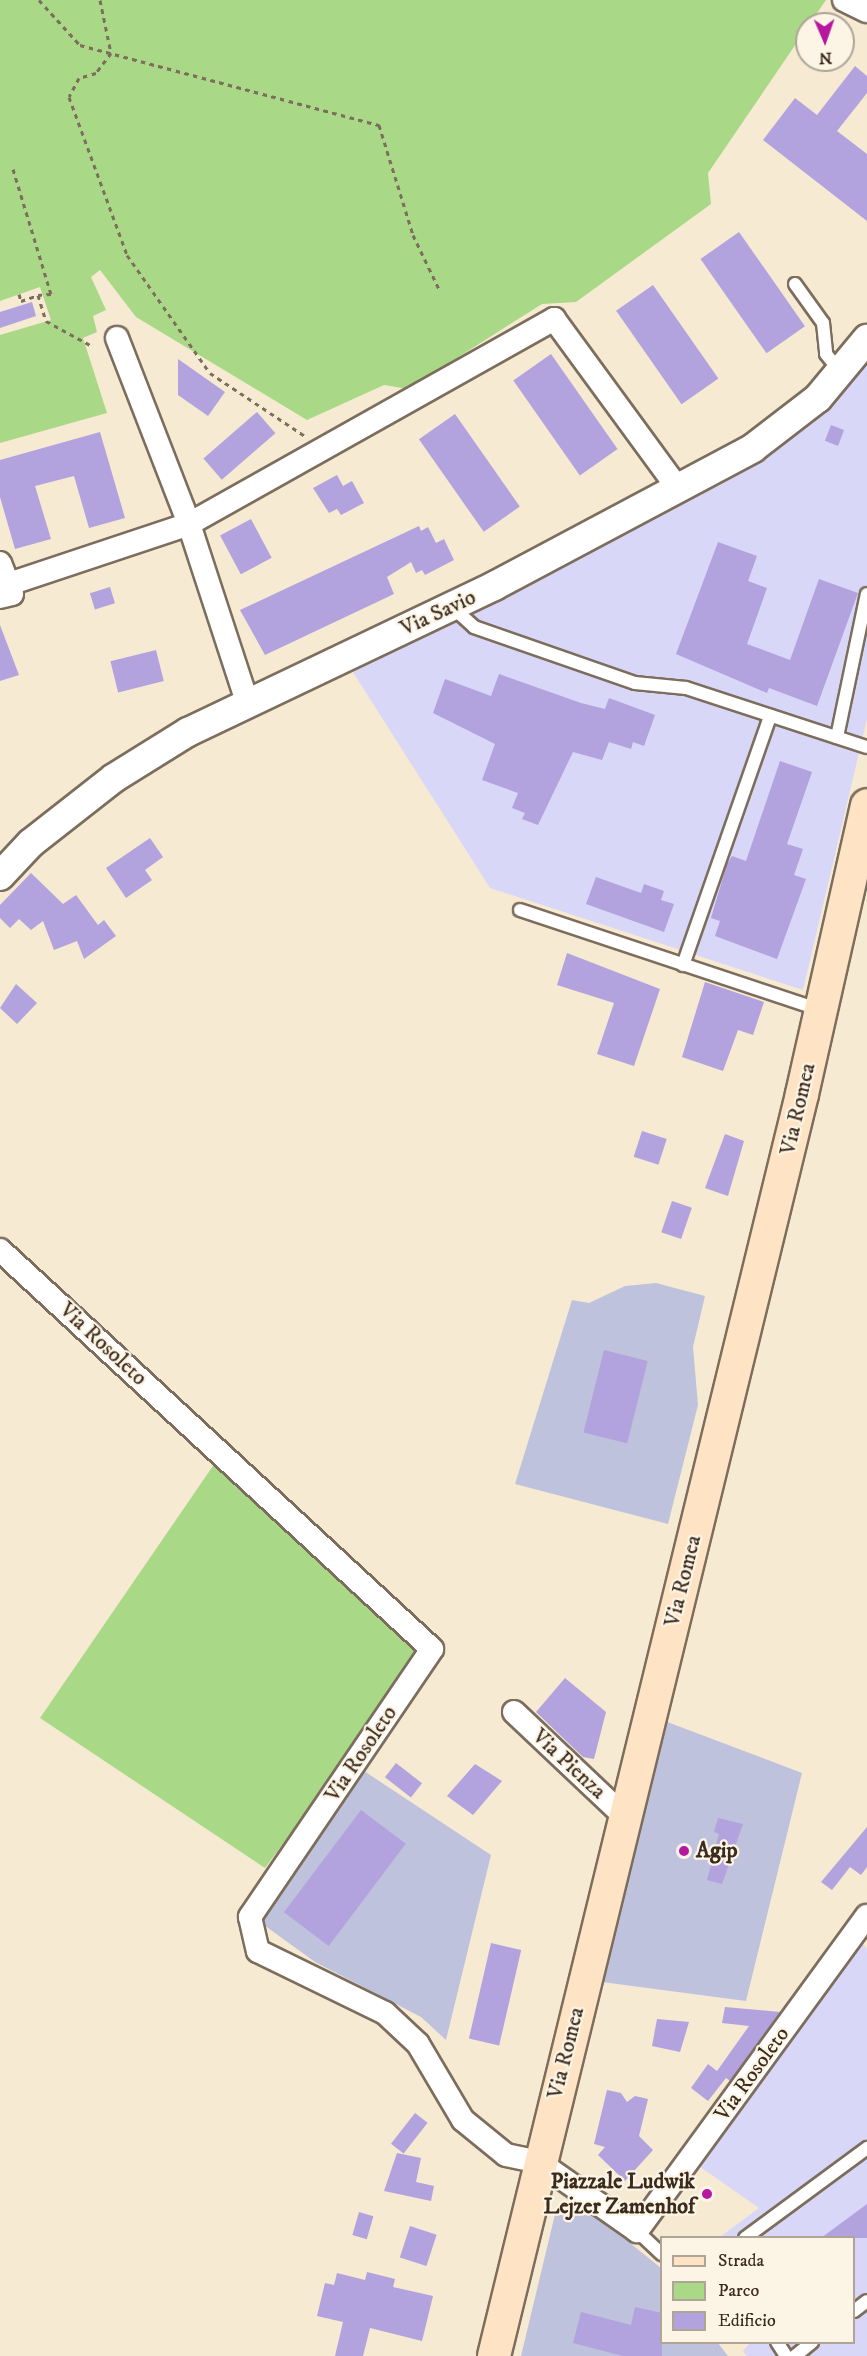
<!DOCTYPE html>
<style>
body{margin:0}
#map{position:relative;width:867px;height:2356px;overflow:hidden;background:#f6ead3;font-family:"IM FELL DW Pica",serif}
div>[style]{position:absolute}
.built>*{inset:0;background:#d8d7f8}
.industrial>*{inset:0;background:#bfc2dd}
.green>*{inset:0;background:#a9d986}
.building>*{inset:0;background:#b2a2dd;transform-origin:0 0}
.path>*{height:3px;margin-top:-1.5px;transform-origin:0;background:repeating-linear-gradient(90deg,#7c6d5d 0 4.5px,transparent 0 9px)}
.roads{filter:drop-shadow(2px 0 #7c6d5d) drop-shadow(-2px 0 #7c6d5d) drop-shadow(0 2px #7c6d5d) drop-shadow(0 -2px #7c6d5d)}
.service>*{height:12px;margin:-6px;padding:0 6px;transform-origin:6px;border-radius:6px;background:#fff}
.minor>*{height:22px;margin:-11px;padding:0 11px;transform-origin:11px;border-radius:11px;background:#fff}
.tertiary>*{height:28px;margin:-14px;padding:0 14px;transform-origin:14px;border-radius:14px;background:#fff}
.secondary>*{height:32px;margin:-16px;padding:0 16px;transform-origin:16px;border-radius:16px;background:#fee4c5}
.dots>*{width:16px;height:16px;translate:-50% -50%;box-sizing:border-box;border:3px solid #fcf5e5;border-radius:50%}
span{translate:-50% -50%;white-space:nowrap;text-align:center;line-height:1.15;-webkit-text-stroke:4.5px #fcf5e5;paint-order:stroke}
.street-label{font-size:22px;color:#3b2a1e}
.poi-label{font-size:22px;color:#3b2a1e;font-weight:700}
.left{translate:0 -50%;text-align:left}
.right{translate:-100% -50%;text-align:right}
.legend{position:absolute;left:660px;top:2236px;width:195px;height:108px;box-sizing:border-box;background:#fcf5e5;border:2px solid #afa495;margin:0;padding:8px 10px;list-style:none;font-size:18px;color:#3b2a1e}
.legend li{display:flex;align-items:center;gap:12px;height:30px}
.legend b{width:30px;border:2px solid #afa495}
.north{position:absolute;left:795px;top:12px;width:60px;height:60px;box-sizing:border-box;background:#fcf5e5;border:2px solid #afa495;border-radius:50%;rotate:178deg;font-size:16px;font-weight:700;line-height:24px;text-align:center;color:#3b2a1e}
.north::after{content:'';display:block;margin:auto;width:21px;height:27px;background:#b5179e;clip-path:polygon(50% 0,100% 100%,50% 72%,0 100%)}
</style>
<div id="map">
<div class="built">
<i style="clip-path:polygon(867px 355px,867px 719px,803px 990px,490px 888px,351px 669px,760px 461px,824px 411px)"></i>
<i style="clip-path:polygon(858px 1938px,867px 1949px,867px 2356px,747px 2356px,743px 2351px,750px 2343px,854px 2342px,854px 2238px,720px 2237px,759px 2208px,696px 2164px)"></i>
</div>
<div class="industrial">
<i style="clip-path:polygon(656px 1283px,705px 1296px,693px 1347px,698px 1405px,668px 1524px,515px 1484px,572px 1300px,589px 1303px,625px 1286px)"></i>
<i style="clip-path:polygon(662px 1720px,802px 1773px,746px 2001px,602px 1982px)"></i>
<i style="clip-path:polygon(361px 1769px,491px 1855px,446px 2040px,421px 2017px,315px 1962px,257px 1920px)"></i>
<i style="clip-path:polygon(578px 2201px,661px 2268px,662px 2342px,718px 2343px,728px 2356px,521px 2356px,557px 2206px)"></i>
</div>
<div class="green">
<i style="clip-path:polygon(0 0,826px 0,708px 173px,711px 204px,576px 302px,542px 304px,408px 389px,384px 385px,307px 420px,136px 317px,100px 270px,91px 277px,106px 310px,93px 316px,97px 332px,83px 338px,107px 413px,0 443px,0 335px,51px 320px,40px 287px,0 301px)"></i>
<i style="clip-path:polygon(215px 1463px,415px 1642px,416px 1665px,265px 1868px,40px 1718px)"></i>
</div>
<div class="building">
<i style="clip-path:polygon(855px 66px,867px 76px,867px 93px,837px 131px,867px 154px,867px 221px,763px 140px,795px 98px,817px 115px)"></i>
<i style="left:739px;top:232px;width:115px;height:47px;rotate:55deg"></i>
<i style="left:653px;top:285px;width:114px;height:45px;rotate:55deg"></i>
<i style="clip-path:polygon(32px 302px,36px 316px,0 328px,0 312px)"></i>
<i style="left:551px;top:354px;width:116px;height:46px;rotate:55deg"></i>
<i style="clip-path:polygon(178px 359px,225px 392px,208px 416px,178px 395px)"></i>
<i style="left:257px;top:412px;width:28px;height:71px;rotate:49deg"></i>
<i style="left:455px;top:414px;width:113px;height:44px;rotate:55deg"></i>
<i style="left:831px;top:425px;width:14px;height:17px;rotate:21deg"></i>
<i style="clip-path:polygon(100px 432px,125px 518px,89px 528px,74px 476px,35px 486px,51px 539px,15px 549px,0 497px,0 460px)"></i>
<i style="clip-path:polygon(337px 475px,343px 486px,352px 481px,364px 503px,341px 515px,337px 509px,329px 513px,313px 488px)"></i>
<i style="left:251px;top:519px;width:44px;height:35px;rotate:62deg"></i>
<i style="clip-path:polygon(419px 526px,421px 531px,428px 527px,436px 543px,444px 539px,454px 560px,425px 575px,422px 570px,416px 573px,411px 562px,387px 577px,394px 594px,265px 655px,240px 610px)"></i>
<i style="clip-path:polygon(718px 542px,757px 556px,748px 581px,767px 588px,747px 644px,790px 660px,819px 579px,858px 593px,817px 706px,769px 688px,767px 693px,676px 654px)"></i>
<i style="left:110px;top:587px;width:17px;height:21px;rotate:73deg"></i>
<i style="clip-path:polygon(0 625px,19px 675px,0 681px)"></i>
<i style="left:156px;top:650px;width:32px;height:47px;rotate:76deg"></i>
<i style="clip-path:polygon(499px 674px,581px 703px,605px 709px,609px 698px,655px 715px,644px 746px,633px 742px,631px 749px,609px 742px,602px 760px,573px 752px,538px 825px,522px 819px,525px 813px,512px 808px,518px 793px,482px 780px,495px 744px,433px 713px,445px 679px,491px 696px)"></i>
<i style="clip-path:polygon(780px 761px,812px 772px,787px 844px,803px 849px,794px 875px,806px 879px,777px 959px,715px 936px,720px 921px,711px 918px,727px 864px,732px 856px,746px 861px)"></i>
<i style="clip-path:polygon(150px 838px,163px 857px,145px 870px,152px 880px,126px 898px,106px 868px)"></i>
<i style="clip-path:polygon(31px 873px,63px 904px,76px 895px,98px 925px,104px 920px,116px 936px,84px 959px,77px 941px,54px 950px,43px 921px,31px 930px,19px 919px,10px 928px,0 918px,0 905px)"></i>
<i style="clip-path:polygon(596px 877px,641px 893px,644px 884px,664px 891px,661px 900px,674px 904px,664px 932px,586px 904px)"></i>
<i style="clip-path:polygon(567px 953px,660px 989px,634px 1066px,597px 1054px,614px 1003px,557px 985px)"></i>
<i style="clip-path:polygon(705px 982px,764px 1002px,753px 1035px,738px 1030px,723px 1071px,682px 1057px)"></i>
<i style="clip-path:polygon(16px 984px,37px 1003px,17px 1024px,0 1008px)"></i>
<i style="left:642px;top:1131px;width:26px;height:27px;rotate:18deg"></i>
<i style="clip-path:polygon(725px 1134px,744px 1141px,728px 1196px,705px 1188px)"></i>
<i style="left:672px;top:1201px;width:21px;height:33px;rotate:19deg"></i>
<i style="left:604px;top:1350px;width:45px;height:85px;rotate:14deg"></i>
<i style="clip-path:polygon(565px 1678px,606px 1712px,594px 1759px,583px 1757px,536px 1712px)"></i>
<i style="left:396px;top:1763px;width:33px;height:18px;rotate:38deg"></i>
<i style="clip-path:polygon(475px 1764px,502px 1781px,473px 1815px,447px 1796px)"></i>
<i style="left:361px;top:1810px;width:56px;height:128px;rotate:37deg"></i>
<i style="clip-path:polygon(718px 1818px,743px 1824px,722px 1884px,707px 1880px,719px 1834px,714px 1832px)"></i>
<i style="clip-path:polygon(867px 1827px,867px 1867px,861px 1875px,850px 1867px,832px 1890px,821px 1882px)"></i>
<i style="left:491px;top:1943px;width:31px;height:98px;rotate:13deg"></i>
<i style="clip-path:polygon(725px 2007px,780px 2012px,730px 2081px,721px 2074px,726px 2078px,708px 2101px,691px 2088px,708px 2064px,717px 2071px,749px 2026px,722px 2023px)"></i>
<i style="clip-path:polygon(657px 2019px,689px 2022px,680px 2052px,652px 2046px)"></i>
<i style="clip-path:polygon(607px 2090px,621px 2093px,627px 2102px,635px 2096px,648px 2099px,639px 2136px,653px 2150px,625px 2181px,598px 2155px,605px 2147px,594px 2144px)"></i>
<i style="left:415px;top:2113px;width:16px;height:39px;rotate:38deg"></i>
<i style="clip-path:polygon(397px 2153px,421px 2158px,416px 2182px,434px 2186px,431px 2201px,384px 2191px)"></i>
<i style="clip-path:polygon(867px 2204px,867px 2238px,821px 2238px)"></i>
<i style="left:359px;top:2212px;width:15px;height:24px;rotate:16deg"></i>
<i style="left:410px;top:2226px;width:28px;height:33px;rotate:18deg"></i>
<i style="clip-path:polygon(367px 2272px,395px 2279px,393px 2287px,433px 2296px,422px 2341px,370px 2328px,363px 2356px,335px 2356px,343px 2322px,317px 2316px,325px 2283px,334px 2285px,337px 2273px,365px 2280px)"></i>
<i style="clip-path:polygon(635px 2307px,662px 2313px,662px 2356px,623px 2356px,573px 2343px,581px 2312px,631px 2325px)"></i>
</div>
<div class="path">
<i style="left:39px;top:0;width:61px;rotate:47.7deg"></i>
<i style="left:80px;top:45px;width:310px;rotate:15deg"></i>
<i style="left:379px;top:125px;width:115px;rotate:72.8deg"></i>
<i style="left:413px;top:235px;width:60px;rotate:64.3deg"></i>
<i style="left:100px;top:0;width:54px;rotate:78.3deg"></i>
<i style="left:111px;top:53px;width:25px;rotate:127deg"></i>
<i style="left:96px;top:73px;width:18px;rotate:164deg"></i>
<i style="left:79px;top:78px;width:21px;rotate:118deg"></i>
<i style="left:69px;top:97px;width:168px;rotate:69.8deg"></i>
<i style="left:127px;top:255px;width:144px;rotate:54.9deg"></i>
<i style="left:210px;top:373px;width:114px;rotate:33.6deg"></i>
<i style="left:13px;top:169px;width:131px;rotate:73.1deg"></i>
<i style="left:51px;top:294px;width:13px;rotate:176deg"></i>
<i style="left:19px;top:294px;width:7px;rotate:74deg"></i>
<i style="left:21px;top:301px;width:18px;rotate:-19deg"></i>
<i style="left:38px;top:295px;width:27px;rotate:73deg"></i>
<i style="left:46px;top:321px;width:50px;rotate:28.6deg"></i>
</div>
<div class="roads">
<div class="service">
<i style="left:795px;top:284px;width:48px;rotate:54.3deg"></i>
<i style="left:823px;top:323px;width:31px;rotate:84deg"></i>
<i style="left:826px;top:354px;width:22px;rotate:51deg"></i>
<i style="left:451px;top:606px;width:31px;rotate:42deg"></i>
<i style="left:474px;top:627px;width:170px;rotate:19.2deg"></i>
<i style="left:635px;top:683px;width:51px;rotate:5.6deg"></i>
<i style="left:686px;top:688px;width:190px;rotate:18.1deg"></i>
<i style="left:837px;top:737px;width:146px;rotate:-78.2deg"></i>
<i style="left:520px;top:910px;width:316px;rotate:18.4deg"></i>
<i style="left:683px;top:965px;width:264px;rotate:-70.7deg"></i>
<i style="left:637px;top:2231px;width:34px;rotate:43deg"></i>
<i style="left:745px;top:2238px;width:152px;rotate:-36.4deg"></i>
<i style="left:854px;top:2311px;width:16px;rotate:-38deg"></i>
<i style="left:777px;top:2342px;width:17px;rotate:57deg"></i>
<i style="left:795px;top:2356px;width:22px;rotate:-39deg"></i>
</div>
<div class="minor">
<i style="left:844px;top:0;width:25px;rotate:26deg"></i>
<i style="left:117px;top:338px;width:199px;rotate:68.8deg"></i>
<i style="left:189px;top:524px;width:186px;rotate:71.9deg"></i>
<i style="left:0;top:563px;width:33px;rotate:69deg"></i>
<i style="left:12px;top:594px;width:12px;rotate:166deg"></i>
<i style="left:9px;top:584px;width:190px;rotate:-18.4deg"></i>
<i style="left:189px;top:524px;width:419px;rotate:-29.3deg"></i>
<i style="left:554px;top:319px;width:212px;rotate:53.8deg"></i>
<i style="left:0;top:1250px;width:588px;rotate:42.73deg"></i>
<i style="left:432px;top:1649px;width:324px;rotate:124.2deg"></i>
<i style="left:250px;top:1917px;width:35px;rotate:77deg"></i>
<i style="left:258px;top:1951px;width:141px;rotate:26deg"></i>
<i style="left:385px;top:2013px;width:45px;rotate:43.2deg"></i>
<i style="left:418px;top:2044px;width:88px;rotate:59.4deg"></i>
<i style="left:463px;top:2120px;width:55px;rotate:39.1deg"></i>
<i style="left:506px;top:2155px;width:34px;rotate:12deg"></i>
<i style="left:539px;top:2162px;width:120px;rotate:35.1deg"></i>
<i style="left:637px;top:2231px;width:390px;rotate:-53.9deg"></i>
<i style="left:514px;top:1712px;width:153px;rotate:43.4deg"></i>
</div>
<div class="tertiary">
<i style="left:0;top:876px;width:45px;rotate:-46.8deg"></i>
<i style="left:31px;top:843px;width:105px;rotate:-38.1deg"></i>
<i style="left:114px;top:778px;width:87px;rotate:-31.9deg"></i>
<i style="left:188px;top:732px;width:339px;rotate:-25.5deg"></i>
<i style="left:494px;top:586px;width:293px;rotate:-28deg"></i>
<i style="left:753px;top:448px;width:82px;rotate:-37.6deg"></i>
<i style="left:818px;top:398px;width:77px;rotate:-50.3deg"></i>
</div>
<div class="secondary">
<i style="left:494px;top:2356px;width:1299px;rotate:-76.28deg"></i>
<i style="left:802px;top:1094px;width:296px;rotate:-77.3deg"></i>
</div>
</div>
<div class="dots">
<i style="left:684px;top:1851px;background:#b5179e"></i>
<i style="left:707px;top:2194px;background:#b5179e"></i>
</div>
<div class="street-label">
<span style="left:438px;top:613px;rotate:-25deg">Via Savio</span>
<span style="left:798px;top:1109px;rotate:-77deg">Via Romea</span>
<span style="left:103px;top:1344px;rotate:43deg">Via Rosoleto</span>
<span style="left:683px;top:1581px;rotate:-76deg">Via Romea</span>
<span style="left:361px;top:1754px;rotate:-56deg">Via Rosoleto</span>
<span style="left:569px;top:1764px;rotate:43deg">Via Pienza</span>
<span style="left:566px;top:2053px;rotate:-76deg">Via Romea</span>
<span style="left:752px;top:2074px;rotate:-54deg">Via Rosoleto</span>
</div>
<div class="poi-label">
<span class="left" style="left:696px;top:1851px">Agip</span>
<span class="right" style="left:695px;top:2194px">Piazzale Ludwik<br>Lejzer Zamenhof</span>
</div>
<ul class="legend">
<li><b style="height:8px;background:#fee4c5"></b>Strada</li>
<li><b style="height:16px;background:#a9d986"></b>Parco</li>
<li><b style="height:16px;background:#b2a2dd"></b>Edificio</li>
</ul>
<div class="north">N</div>
</div>
